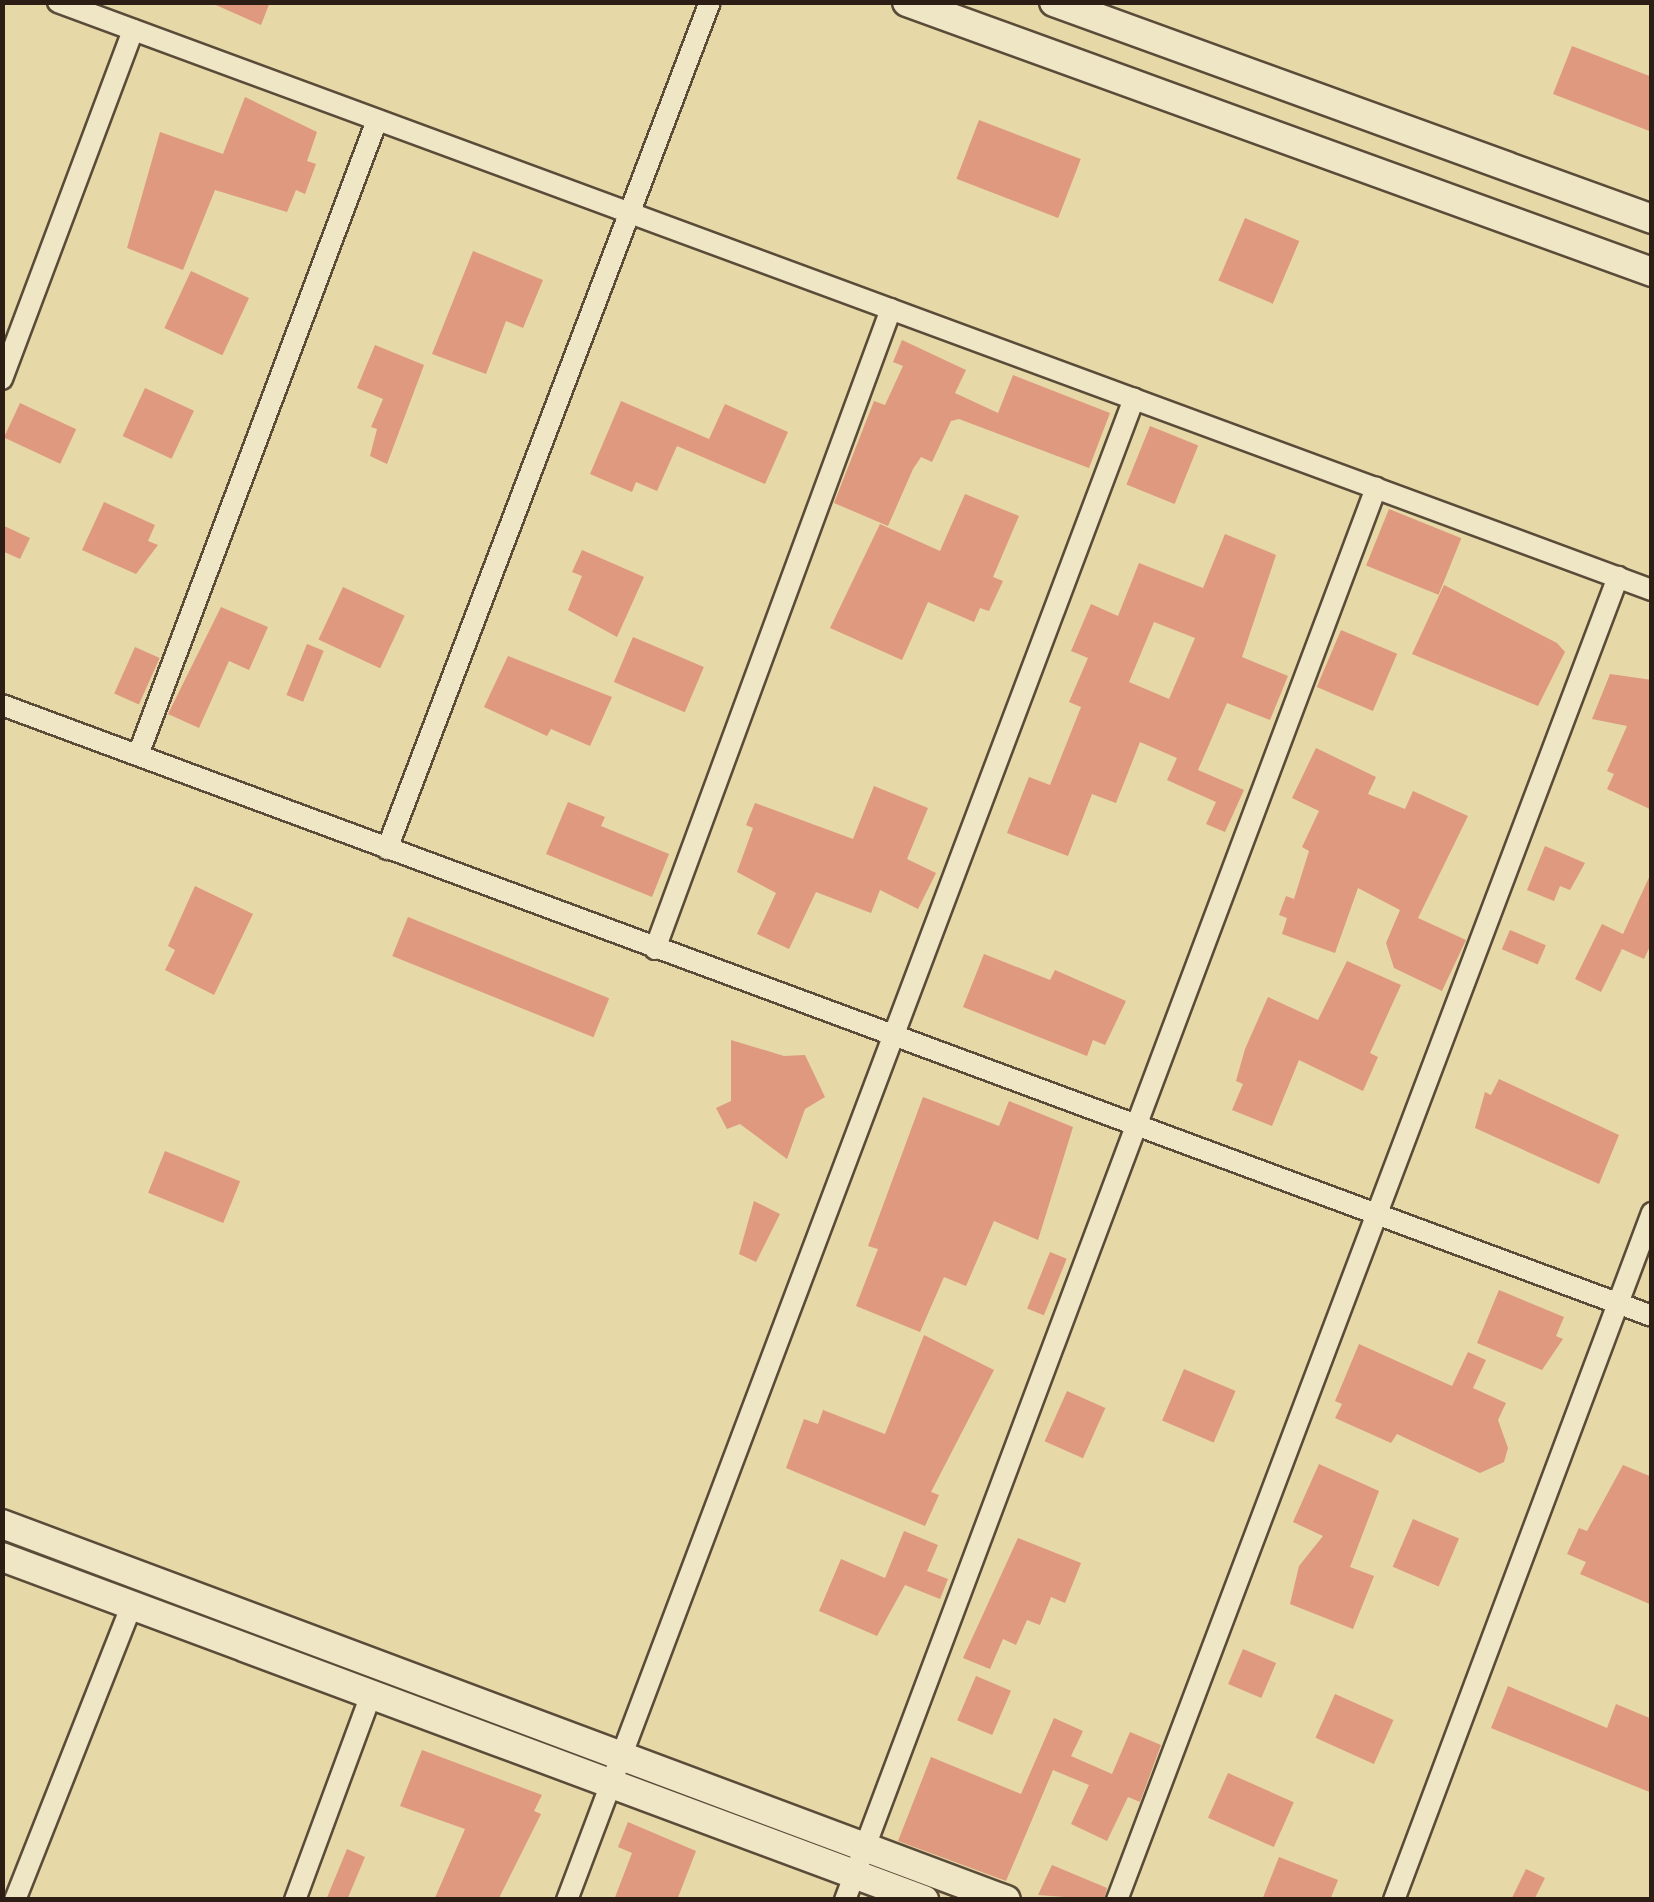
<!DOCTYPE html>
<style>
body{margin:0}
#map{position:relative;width:1654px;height:1902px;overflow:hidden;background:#e6d8a7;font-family:Vollkorn,serif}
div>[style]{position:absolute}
.building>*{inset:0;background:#de997f;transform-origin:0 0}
.roads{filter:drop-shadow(2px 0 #5a4c39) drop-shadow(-2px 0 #5a4c39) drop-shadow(0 2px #5a4c39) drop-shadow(0 -2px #5a4c39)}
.minor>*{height:20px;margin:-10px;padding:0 10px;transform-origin:10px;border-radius:10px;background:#efe6c6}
.secondary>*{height:28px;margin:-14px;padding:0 14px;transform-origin:14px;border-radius:14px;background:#efe6c6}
span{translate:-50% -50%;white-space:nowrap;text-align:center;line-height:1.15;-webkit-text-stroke:8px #efe6c6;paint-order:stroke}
.frame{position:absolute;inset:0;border:5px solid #2c1e14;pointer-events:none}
</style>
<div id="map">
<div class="building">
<i style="clip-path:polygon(209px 2px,270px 2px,261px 25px)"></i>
<i style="clip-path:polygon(1572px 46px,1652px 77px,1652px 132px,1553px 94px)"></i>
<i style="clip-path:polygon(245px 97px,317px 132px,307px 161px,316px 164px,305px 194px,296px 190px,287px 212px,215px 190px,183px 270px,127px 248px,160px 132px,223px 154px)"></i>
<i style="left:979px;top:120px;width:109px;height:63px;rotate:21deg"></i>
<i style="left:1245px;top:218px;width:59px;height:68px;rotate:23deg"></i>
<i style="clip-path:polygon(473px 251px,543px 280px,523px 328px,506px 321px,486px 374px,432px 354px)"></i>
<i style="left:191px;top:271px;width:64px;height:63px;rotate:25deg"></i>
<i style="clip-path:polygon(902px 340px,966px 370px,955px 393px,998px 413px,1013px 375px,1110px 413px,1089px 468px,959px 419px,951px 421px,932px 462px,921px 457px,913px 469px,888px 526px,834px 503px,874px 401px,885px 405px,903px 366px,893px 362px)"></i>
<i style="clip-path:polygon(375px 345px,424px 365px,387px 464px,370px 456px,377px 429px,371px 427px,383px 399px,357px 388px)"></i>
<i style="left:145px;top:388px;width:54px;height:53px;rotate:25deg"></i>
<i style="clip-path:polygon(621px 401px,709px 439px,725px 404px,788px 432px,765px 484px,677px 446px,657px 491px,636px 482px,632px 492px,590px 474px)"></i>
<i style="left:20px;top:403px;width:62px;height:38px;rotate:25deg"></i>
<i style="left:1150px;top:426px;width:52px;height:63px;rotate:22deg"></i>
<i style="clip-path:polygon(965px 494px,1019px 516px,993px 577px,1003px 581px,989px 611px,980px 608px,974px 622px,928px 602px,902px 660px,830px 628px,880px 524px,940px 551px)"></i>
<i style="clip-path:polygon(104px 502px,155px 525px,148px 541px,158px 545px,136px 574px,82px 550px)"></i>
<i style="left:1389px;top:509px;width:78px;height:61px;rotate:22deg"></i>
<i style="clip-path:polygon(2px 525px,30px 538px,20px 559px,2px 551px)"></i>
<i style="clip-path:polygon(evenodd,1225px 534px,1276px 555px,1242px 657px,1288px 676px,1270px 720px,1227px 703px,1198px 770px,1244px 790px,1225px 832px,1206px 824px,1216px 802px,1167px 780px,1177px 758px,1140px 742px,1116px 803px,1092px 794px,1068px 856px,1007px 833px,1029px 777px,1050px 785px,1081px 707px,1069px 702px,1088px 658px,1071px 651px,1091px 604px,1118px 616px,1139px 563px,1203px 588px,1225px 534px,1154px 622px,1195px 638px,1169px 699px,1129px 682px,1154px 622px)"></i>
<i style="clip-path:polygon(582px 550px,644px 577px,617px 637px,568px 610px,582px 576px,572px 572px)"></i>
<i style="clip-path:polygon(1444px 585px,1557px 643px,1565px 652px,1538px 706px,1412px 654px)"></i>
<i style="left:343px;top:587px;width:68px;height:58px;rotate:25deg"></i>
<i style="clip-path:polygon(221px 607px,268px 627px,249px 670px,229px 661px,199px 728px,168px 714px)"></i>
<i style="left:1341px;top:630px;width:61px;height:62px;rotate:23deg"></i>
<i style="left:633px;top:637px;width:77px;height:49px;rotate:23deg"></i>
<i style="left:307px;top:644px;width:18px;height:55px;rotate:22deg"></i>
<i style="left:135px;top:647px;width:27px;height:51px;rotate:24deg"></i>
<i style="clip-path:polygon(508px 656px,612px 697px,590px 746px,551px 729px,547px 736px,484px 707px)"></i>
<i style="clip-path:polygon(1610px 674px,1652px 680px,1652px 810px,1607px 789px,1614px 774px,1607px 771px,1627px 726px,1592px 719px)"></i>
<i style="clip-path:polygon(1316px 748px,1376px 777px,1368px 794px,1405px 809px,1413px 791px,1468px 816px,1418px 918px,1466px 940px,1442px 991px,1394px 968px,1386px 943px,1400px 910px,1358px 888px,1335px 953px,1282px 934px,1287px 918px,1279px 915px,1286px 896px,1294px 899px,1309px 851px,1302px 847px,1319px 811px,1292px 798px)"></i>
<i style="clip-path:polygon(874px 786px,928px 808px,907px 859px,936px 873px,918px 909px,880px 890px,871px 913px,816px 892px,789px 949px,757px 934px,776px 893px,737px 872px,753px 828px,746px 825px,755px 803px,853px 839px)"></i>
<i style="clip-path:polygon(568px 802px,605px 817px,601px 826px,669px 854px,652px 897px,546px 854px)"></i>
<i style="clip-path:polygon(1545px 846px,1585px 863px,1570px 890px,1560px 886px,1554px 901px,1527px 890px)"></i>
<i style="clip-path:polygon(1652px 871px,1652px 942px,1644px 959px,1622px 949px,1601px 992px,1575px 979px,1602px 924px,1623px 934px)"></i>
<i style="clip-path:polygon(195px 886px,253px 914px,214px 995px,165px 970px,175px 950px,168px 946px)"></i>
<i style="left:408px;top:917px;width:217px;height:42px;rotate:22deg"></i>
<i style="left:1510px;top:930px;width:39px;height:21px;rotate:23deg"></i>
<i style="clip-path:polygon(984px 954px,1050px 980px,1055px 970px,1126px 1001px,1105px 1045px,1093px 1040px,1087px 1056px,963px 1007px)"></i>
<i style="clip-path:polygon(1347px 961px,1401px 985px,1370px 1053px,1378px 1057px,1363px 1091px,1299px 1060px,1272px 1126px,1232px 1110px,1243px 1084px,1236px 1081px,1245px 1049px,1268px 997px,1318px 1020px)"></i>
<i style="clip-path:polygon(731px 1040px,784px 1056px,805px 1055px,825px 1097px,805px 1109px,787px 1159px,740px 1124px,727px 1129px,716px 1108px,731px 1101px)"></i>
<i style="clip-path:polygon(1499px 1079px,1619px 1135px,1599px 1184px,1475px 1128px,1485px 1092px,1491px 1095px)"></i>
<i style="clip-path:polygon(923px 1097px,999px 1126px,1009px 1101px,1073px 1127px,1038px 1240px,994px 1221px,966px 1286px,944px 1277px,920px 1332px,856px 1306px,878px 1249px,868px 1246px)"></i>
<i style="left:165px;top:1151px;width:81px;height:45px;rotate:22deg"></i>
<i style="clip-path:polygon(754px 1201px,780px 1214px,756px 1262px,739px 1254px)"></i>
<i style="left:1050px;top:1252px;width:18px;height:61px;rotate:22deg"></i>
<i style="clip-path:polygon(1499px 1290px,1564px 1317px,1556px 1336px,1563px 1339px,1542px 1370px,1477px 1343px)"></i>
<i style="clip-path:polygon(924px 1335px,994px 1370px,931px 1492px,939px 1495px,925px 1526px,786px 1468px,804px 1419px,818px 1424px,823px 1410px,885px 1434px)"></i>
<i style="clip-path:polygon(1359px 1344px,1452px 1386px,1468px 1352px,1486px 1360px,1473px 1388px,1506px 1403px,1498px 1420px,1508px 1448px,1504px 1462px,1480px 1473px,1397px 1434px,1391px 1443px,1335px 1418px,1342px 1404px,1335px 1401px)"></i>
<i style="left:1184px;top:1369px;width:56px;height:56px;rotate:23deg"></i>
<i style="left:1067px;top:1391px;width:42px;height:55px;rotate:24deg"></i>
<i style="clip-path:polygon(1319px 1464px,1379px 1491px,1350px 1567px,1374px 1576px,1353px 1629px,1290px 1604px,1299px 1566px,1323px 1536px,1293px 1522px)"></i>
<i style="clip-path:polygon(1623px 1465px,1652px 1477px,1652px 1605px,1580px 1574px,1586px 1562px,1567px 1554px,1579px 1528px,1587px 1531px)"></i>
<i style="left:1413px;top:1519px;width:50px;height:52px;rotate:23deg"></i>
<i style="clip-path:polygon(904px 1531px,938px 1545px,927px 1571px,948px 1579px,940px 1599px,905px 1585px,877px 1636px,819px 1611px,841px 1559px,885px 1578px)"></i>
<i style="clip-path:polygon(1018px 1538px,1081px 1563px,1065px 1603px,1051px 1597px,1040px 1625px,1027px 1620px,1016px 1645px,1003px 1639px,990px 1669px,963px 1658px)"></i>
<i style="left:1243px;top:1649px;width:36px;height:38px;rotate:23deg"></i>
<i style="left:976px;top:1676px;width:38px;height:48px;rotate:23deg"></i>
<i style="clip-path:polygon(1508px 1686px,1607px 1728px,1616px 1704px,1652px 1719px,1652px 1793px,1491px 1728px)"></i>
<i style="left:1335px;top:1694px;width:64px;height:48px;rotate:24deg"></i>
<i style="clip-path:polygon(1054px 1718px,1083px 1731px,1071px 1756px,1112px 1774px,1130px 1732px,1161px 1745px,1140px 1802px,1128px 1797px,1107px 1841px,1071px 1824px,1089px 1785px,1053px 1770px,1006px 1881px,898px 1841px,931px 1757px,1021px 1794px)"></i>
<i style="clip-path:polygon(422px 1750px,542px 1795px,534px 1811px,541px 1814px,498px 1900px,434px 1900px,465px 1829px,400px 1806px)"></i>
<i style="left:1228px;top:1773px;width:72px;height:49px;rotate:24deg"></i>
<i style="clip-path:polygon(628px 1822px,696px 1851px,677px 1900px,614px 1900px,632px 1853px,618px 1847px)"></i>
<i style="clip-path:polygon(347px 1849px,365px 1857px,347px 1900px,326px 1900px)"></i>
<i style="clip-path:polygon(1279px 1857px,1338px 1880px,1330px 1900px,1262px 1900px)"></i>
<i style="clip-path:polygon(1052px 1865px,1107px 1888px,1104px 1900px,1038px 1895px)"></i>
<i style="clip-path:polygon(1526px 1869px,1545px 1878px,1534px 1900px,1511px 1900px)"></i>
</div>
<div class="roads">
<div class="minor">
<i style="left:58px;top:2px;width:1699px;rotate:20.25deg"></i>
<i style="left:2px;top:379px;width:373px;rotate:-69.4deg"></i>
<i style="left:2px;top:705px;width:1759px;rotate:20.32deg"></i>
<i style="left:138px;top:755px;width:678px;rotate:-69.37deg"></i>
<i style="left:387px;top:849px;width:906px;rotate:-69.13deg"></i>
<i style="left:655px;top:949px;width:682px;rotate:-69.76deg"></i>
<i style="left:15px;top:1900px;width:318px;rotate:-68.4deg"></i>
<i style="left:295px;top:1900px;width:220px;rotate:-69.7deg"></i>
<i style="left:567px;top:1900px;width:1605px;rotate:-69.31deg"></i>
<i style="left:845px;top:1900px;width:1509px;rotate:-69.39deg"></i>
<i style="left:1117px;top:1900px;width:1415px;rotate:-69.26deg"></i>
<i style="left:1394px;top:1900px;width:734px;rotate:-69.42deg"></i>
</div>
<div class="secondary">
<i style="left:907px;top:2px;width:792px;rotate:19.92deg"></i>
<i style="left:1054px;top:2px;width:636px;rotate:19.94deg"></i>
<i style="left:2px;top:1524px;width:1072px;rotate:20.53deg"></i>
<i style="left:2px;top:1557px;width:984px;rotate:20.41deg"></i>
</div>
</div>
<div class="frame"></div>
</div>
